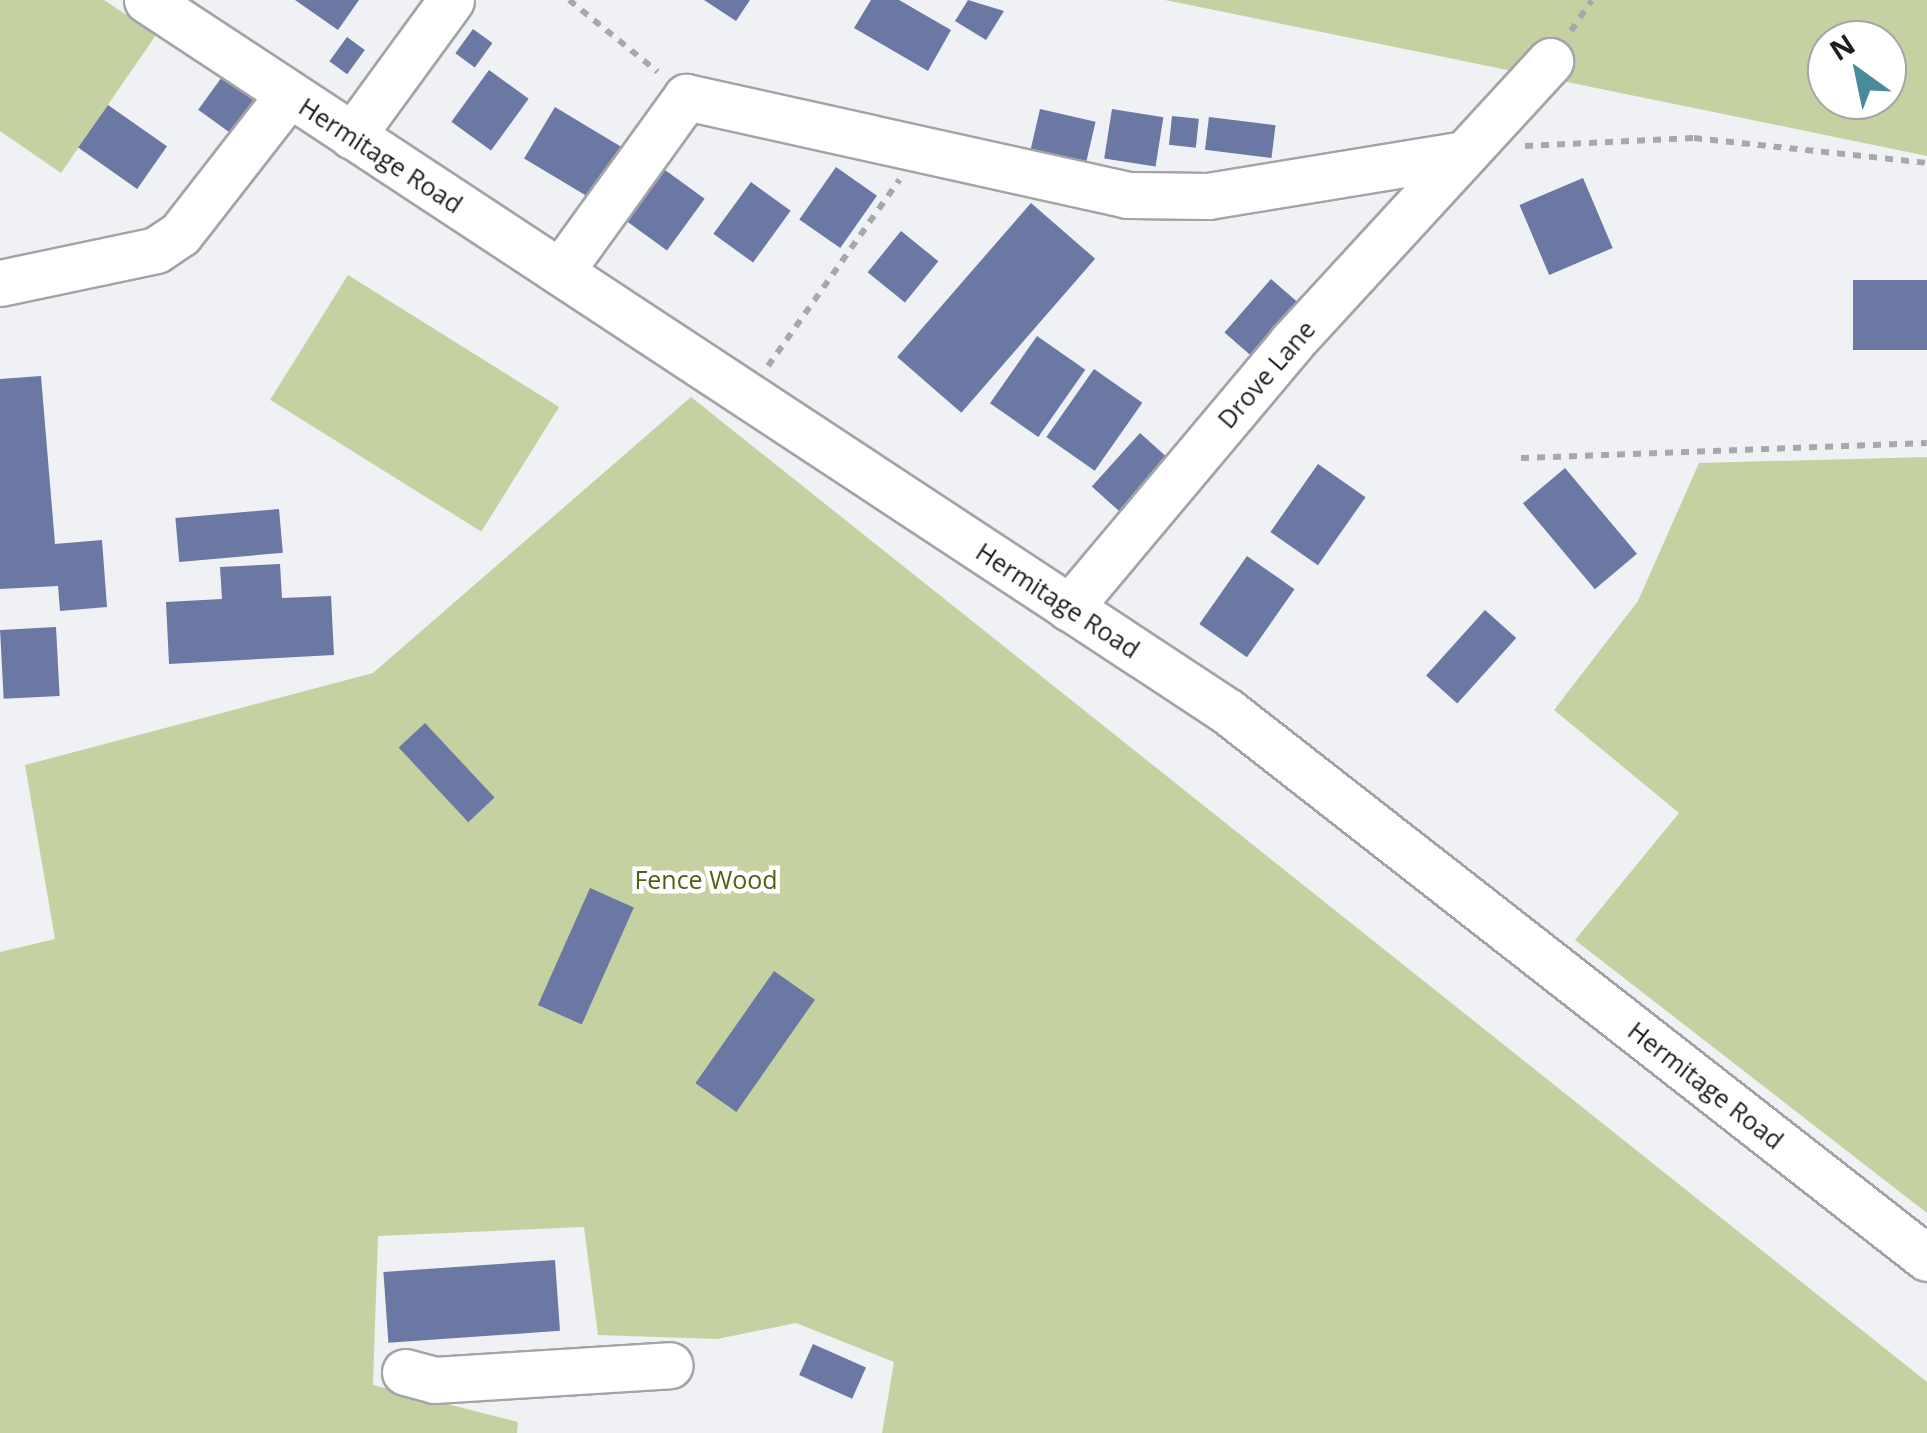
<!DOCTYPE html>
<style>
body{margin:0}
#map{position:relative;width:1927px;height:1433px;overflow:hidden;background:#eff1f4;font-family:"Open Sans",sans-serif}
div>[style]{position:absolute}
.green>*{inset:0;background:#c6d1a2;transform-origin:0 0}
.building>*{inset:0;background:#6a78a3;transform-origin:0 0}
.path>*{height:6px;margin-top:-3px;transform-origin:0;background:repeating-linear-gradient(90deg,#a6a8aa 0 8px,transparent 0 16px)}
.roads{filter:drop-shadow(2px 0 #a3a4a7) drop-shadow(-2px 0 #a3a4a7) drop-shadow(0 2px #a3a4a7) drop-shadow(0 -2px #a3a4a7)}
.minor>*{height:45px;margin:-22.5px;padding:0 22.5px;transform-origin:22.5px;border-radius:22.5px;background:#fff}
span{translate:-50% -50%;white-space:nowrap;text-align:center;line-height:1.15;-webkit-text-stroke:9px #fff;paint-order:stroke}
.street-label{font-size:25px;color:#1f1f21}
.park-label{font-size:25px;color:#535f13}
.north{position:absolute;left:1807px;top:20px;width:100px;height:100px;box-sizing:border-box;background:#fff;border:2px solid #a5a5a6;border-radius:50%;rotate:327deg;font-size:28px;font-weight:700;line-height:40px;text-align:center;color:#1f1f21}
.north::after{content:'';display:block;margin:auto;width:35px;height:45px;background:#488b9b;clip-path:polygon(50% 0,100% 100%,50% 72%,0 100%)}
</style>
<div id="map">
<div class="green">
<i style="clip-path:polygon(0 0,104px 0,156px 35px,61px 173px,0 131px)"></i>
<i style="clip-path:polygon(evenodd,1165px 0,1927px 0,1927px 156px,1694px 108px,1165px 0,1827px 40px,1887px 40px,1887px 100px,1827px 100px,1827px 40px)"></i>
<i style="left:348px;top:275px;width:249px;height:147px;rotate:32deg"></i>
<i style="clip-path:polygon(691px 397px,1927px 1382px,1927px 1433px,882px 1433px,894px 1362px,796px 1323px,717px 1339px,598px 1335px,584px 1227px,378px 1236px,373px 1385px,518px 1422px,517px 1433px,0 1433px,0 952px,55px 939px,25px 765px,373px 673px)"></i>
<i style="clip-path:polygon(1927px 457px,1927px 1213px,1575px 940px,1679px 813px,1554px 710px,1638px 601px,1699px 463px)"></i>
</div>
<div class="building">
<i style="clip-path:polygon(295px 0,359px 0,338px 30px)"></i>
<i style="clip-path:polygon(704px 0,750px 0,736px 21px)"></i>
<i style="clip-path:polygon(871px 0,899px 0,951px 30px,928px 71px,854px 28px)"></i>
<i style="clip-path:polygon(968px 0,1004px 11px,986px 40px,955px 21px)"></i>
<i style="left:473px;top:29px;width:24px;height:30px;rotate:36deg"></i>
<i style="left:347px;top:37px;width:22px;height:30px;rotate:36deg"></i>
<i style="left:227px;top:70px;width:39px;height:49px;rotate:36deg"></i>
<i style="left:489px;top:70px;width:49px;height:64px;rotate:36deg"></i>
<i style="left:108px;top:105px;width:72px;height:52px;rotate:35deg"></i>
<i style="left:555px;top:107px;width:79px;height:60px;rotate:31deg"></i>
<i style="left:1040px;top:109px;width:57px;height:43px;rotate:13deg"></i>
<i style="left:1112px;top:109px;width:52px;height:50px;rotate:9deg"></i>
<i style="left:1172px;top:116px;width:27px;height:29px;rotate:6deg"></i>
<i style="left:1209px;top:117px;width:67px;height:33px;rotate:7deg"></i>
<i style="left:836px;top:167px;width:50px;height:64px;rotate:35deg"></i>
<i style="left:665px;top:170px;width:49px;height:64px;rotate:36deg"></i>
<i style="left:1583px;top:178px;width:76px;height:69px;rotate:67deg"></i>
<i style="left:751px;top:182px;width:49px;height:64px;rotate:36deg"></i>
<i style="left:1031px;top:203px;width:85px;height:204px;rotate:41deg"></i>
<i style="left:901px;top:231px;width:48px;height:53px;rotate:39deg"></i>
<i style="left:1271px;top:279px;width:43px;height:71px;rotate:41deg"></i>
<i style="left:1927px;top:280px;width:70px;height:74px;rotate:90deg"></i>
<i style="left:1037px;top:336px;width:59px;height:82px;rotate:35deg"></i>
<i style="left:1094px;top:369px;width:59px;height:83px;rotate:35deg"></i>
<i style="clip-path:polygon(41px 376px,55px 544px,102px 540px,107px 607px,60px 611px,58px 586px,0 589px,0 379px)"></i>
<i style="left:1140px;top:433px;width:42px;height:72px;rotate:42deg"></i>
<i style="left:1318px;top:464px;width:58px;height:83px;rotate:35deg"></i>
<i style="left:1565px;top:468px;width:112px;height:55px;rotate:50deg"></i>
<i style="left:279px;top:509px;width:44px;height:104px;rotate:85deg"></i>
<i style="left:1247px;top:556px;width:58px;height:83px;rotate:35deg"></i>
<i style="clip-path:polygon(280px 564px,282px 598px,331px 596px,334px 655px,169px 664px,166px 602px,222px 599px,220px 567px)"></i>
<i style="left:1485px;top:610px;width:42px;height:88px;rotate:42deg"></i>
<i style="left:56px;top:627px;width:69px;height:56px;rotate:87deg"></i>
<i style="left:425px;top:723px;width:102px;height:36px;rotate:47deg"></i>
<i style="left:590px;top:888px;width:48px;height:128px;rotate:24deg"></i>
<i style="left:774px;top:971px;width:50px;height:137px;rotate:35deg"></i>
<i style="left:555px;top:1260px;width:71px;height:172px;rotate:86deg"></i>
<i style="left:813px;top:1344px;width:58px;height:34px;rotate:24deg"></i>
</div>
<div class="path">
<i style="left:569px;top:0;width:114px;rotate:39deg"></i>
<i style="left:1571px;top:31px;width:37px;rotate:-56deg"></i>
<i style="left:1525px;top:146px;width:169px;rotate:-2.7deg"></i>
<i style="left:1694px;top:138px;width:234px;rotate:6.1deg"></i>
<i style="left:768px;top:366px;width:228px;rotate:-54.8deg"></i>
<i style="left:1521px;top:458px;width:406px;rotate:-2.1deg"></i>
</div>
<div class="roads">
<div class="minor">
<i style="left:147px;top:0;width:1293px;rotate:33.36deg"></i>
<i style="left:1227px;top:711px;width:888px;rotate:38.01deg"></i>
<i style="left:352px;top:136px;width:168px;rotate:-53.9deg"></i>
<i style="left:560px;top:272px;width:216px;rotate:-54.2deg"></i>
<i style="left:686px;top:97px;width:452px;rotate:12.5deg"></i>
<i style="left:1127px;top:195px;width:81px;rotate:0.7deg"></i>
<i style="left:1208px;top:196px;width:260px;rotate:-9.3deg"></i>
<i style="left:0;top:283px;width:159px;rotate:-11.9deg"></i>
<i style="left:156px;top:250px;width:29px;rotate:-34deg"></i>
<i style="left:180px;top:234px;width:177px;rotate:-52.1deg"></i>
<i style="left:1069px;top:608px;width:346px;rotate:-50deg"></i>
<i style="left:1291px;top:343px;width:383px;rotate:-47.4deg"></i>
<i style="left:405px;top:1372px;width:30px;rotate:15deg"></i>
<i style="left:434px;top:1380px;width:236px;rotate:-3.6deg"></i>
</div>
</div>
<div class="street-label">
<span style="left:381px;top:155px;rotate:33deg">Hermitage Road</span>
<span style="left:1266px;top:374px;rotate:-49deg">Drove Lane</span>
<span style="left:1058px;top:600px;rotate:33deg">Hermitage Road</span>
<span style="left:1706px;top:1085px;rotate:38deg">Hermitage Road</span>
</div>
<div class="park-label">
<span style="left:706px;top:879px">Fence Wood</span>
</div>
<div class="north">N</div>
</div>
